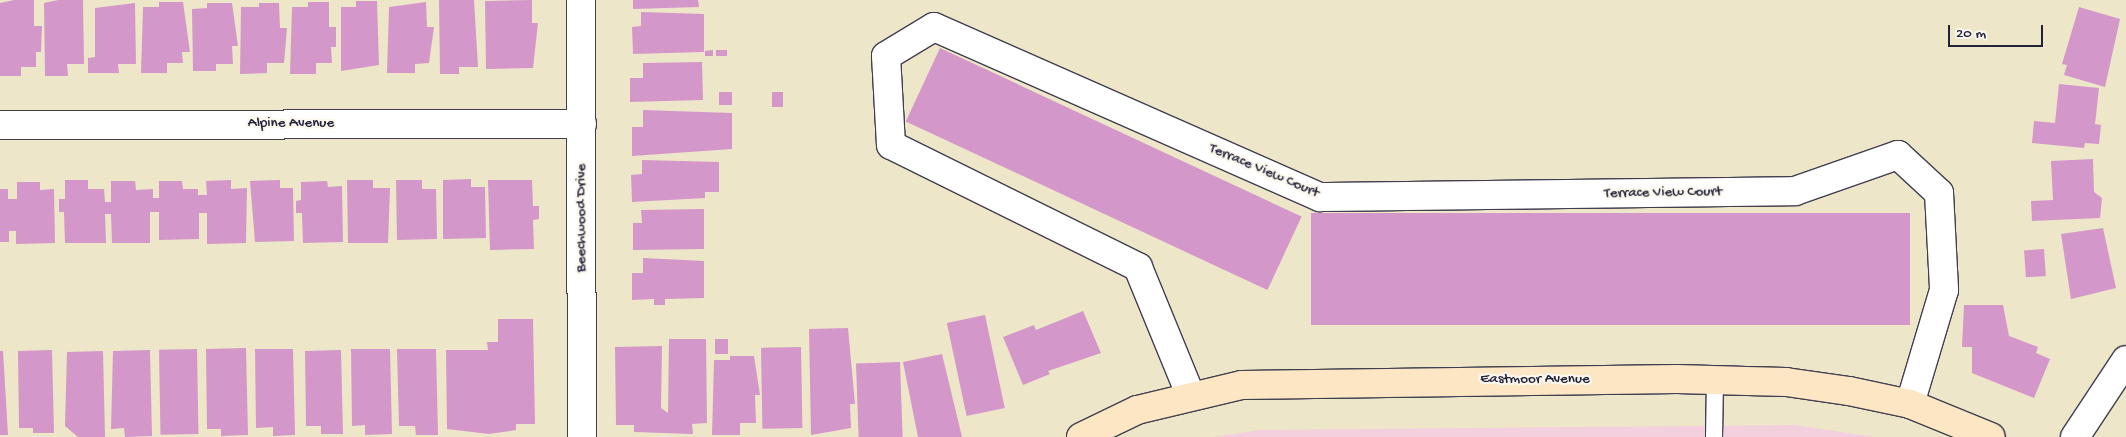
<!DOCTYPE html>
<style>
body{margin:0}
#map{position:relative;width:2126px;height:437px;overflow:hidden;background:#ede6c9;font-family:"Gochi Hand",sans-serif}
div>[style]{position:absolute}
.built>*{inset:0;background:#f4cfdd}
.building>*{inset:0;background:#d497ca;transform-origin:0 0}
.roads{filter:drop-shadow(1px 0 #403f50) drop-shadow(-1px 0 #403f50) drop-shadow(0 1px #403f50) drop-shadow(0 -1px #403f50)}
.lane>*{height:16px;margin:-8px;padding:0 8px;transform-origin:8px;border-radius:8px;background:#fff}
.street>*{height:28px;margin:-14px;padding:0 14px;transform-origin:14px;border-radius:14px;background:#fff}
.secondary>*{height:28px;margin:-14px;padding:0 14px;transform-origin:14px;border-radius:14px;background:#fce6c4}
span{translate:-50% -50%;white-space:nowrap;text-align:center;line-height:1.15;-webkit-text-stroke:4.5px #fbf7ec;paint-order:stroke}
.street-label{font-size:15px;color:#22223b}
.scale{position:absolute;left:1948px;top:25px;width:95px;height:22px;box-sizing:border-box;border:2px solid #22223b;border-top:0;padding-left:6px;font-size:15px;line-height:18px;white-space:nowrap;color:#22223b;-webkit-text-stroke:4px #fbf7ec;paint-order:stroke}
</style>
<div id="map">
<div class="built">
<i style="clip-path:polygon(1794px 425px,1874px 437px,1213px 437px,1261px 430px)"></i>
</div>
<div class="building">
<i style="clip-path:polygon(14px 0,34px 0,34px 26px,42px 26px,41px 52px,36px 52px,36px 67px,21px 67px,21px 76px,0 76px,0 3px)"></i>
<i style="clip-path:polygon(58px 0,83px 0,84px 64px,67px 64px,68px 76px,45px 76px,44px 3px)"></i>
<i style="clip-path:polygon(439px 0,474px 0,478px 67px,459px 67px,459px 74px,440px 74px)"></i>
<i style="clip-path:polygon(532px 0,532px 23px,538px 23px,533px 68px,486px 69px,485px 1px)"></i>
<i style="clip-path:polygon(633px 0,698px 0,699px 7px,633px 9px)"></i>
<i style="clip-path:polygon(356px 1px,377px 1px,379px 65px,341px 71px,341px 7px,356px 7px)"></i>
<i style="clip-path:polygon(159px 2px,183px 2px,190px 52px,182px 52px,183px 63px,167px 63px,167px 73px,141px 73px,143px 7px,159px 7px)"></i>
<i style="clip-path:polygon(308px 2px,329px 2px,329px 27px,336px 27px,336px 47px,331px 47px,332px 63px,316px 63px,316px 74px,290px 74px,292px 7px,308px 7px)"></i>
<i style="clip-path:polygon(426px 2px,427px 27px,434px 27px,429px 63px,415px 64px,415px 73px,387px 73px,389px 7px)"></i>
<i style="clip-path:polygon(135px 3px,136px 64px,118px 64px,119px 73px,88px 73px,88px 58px,95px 57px,95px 8px)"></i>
<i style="clip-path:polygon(207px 3px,232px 3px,238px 46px,232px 46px,233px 64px,216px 64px,216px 71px,193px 71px,192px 9px,207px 8px)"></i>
<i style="clip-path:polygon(259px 3px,279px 3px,280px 28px,287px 28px,284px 63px,267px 63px,267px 73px,240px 74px,241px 7px,259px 7px)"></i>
<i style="clip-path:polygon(2079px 7px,2120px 19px,2105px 87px,2064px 75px,2067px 65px,2062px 64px)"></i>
<i style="clip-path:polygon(641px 12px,704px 14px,704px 52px,633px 54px,632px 27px,641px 26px)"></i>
<i style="left:940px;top:48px;width:399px;height:81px;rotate:25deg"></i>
<i style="clip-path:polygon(713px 50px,713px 56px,705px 56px,705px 51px)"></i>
<i style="left:716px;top:50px;width:11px;height:6px"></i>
<i style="clip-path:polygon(702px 62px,703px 100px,630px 102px,630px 78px,643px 78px,643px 63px)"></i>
<i style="clip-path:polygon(2059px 84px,2099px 88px,2095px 124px,2101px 125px,2099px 144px,2085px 143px,2084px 148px,2032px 143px,2034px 121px,2055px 123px)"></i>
<i style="left:719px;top:92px;width:13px;height:13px"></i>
<i style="left:772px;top:92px;width:11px;height:15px"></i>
<i style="clip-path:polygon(643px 110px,732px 113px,732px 149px,632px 156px,632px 127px,643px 127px)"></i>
<i style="clip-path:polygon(2093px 159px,2094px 192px,2102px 198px,2100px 218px,2032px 221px,2031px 201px,2053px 200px,2051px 161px)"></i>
<i style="clip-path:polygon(642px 160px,719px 162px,719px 192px,705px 192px,705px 198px,632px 202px,631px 175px,642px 174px)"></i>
<i style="clip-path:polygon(471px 179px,471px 187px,485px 187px,486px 238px,443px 239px,443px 180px)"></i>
<i style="clip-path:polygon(65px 180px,88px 180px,88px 189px,104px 189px,105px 202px,111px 202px,111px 181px,135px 181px,136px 190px,153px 189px,153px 198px,159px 198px,159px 181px,182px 181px,183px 189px,198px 189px,198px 195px,207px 195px,206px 181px,231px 180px,231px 189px,247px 188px,246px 243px,207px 244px,207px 213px,199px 213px,199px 239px,159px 240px,159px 212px,150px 212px,150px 243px,112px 243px,111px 214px,105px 214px,106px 243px,65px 243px,64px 212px,59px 212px,59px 199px,65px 199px)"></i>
<i style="clip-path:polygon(280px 180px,280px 188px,293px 188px,294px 241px,255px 242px,250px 181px)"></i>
<i style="clip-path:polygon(347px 180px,373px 180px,373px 188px,390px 188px,388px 243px,348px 243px)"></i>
<i style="clip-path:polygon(396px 180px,422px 180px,422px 189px,436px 189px,437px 239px,397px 240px)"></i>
<i style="clip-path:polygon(488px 180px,532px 180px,533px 206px,539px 206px,539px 219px,533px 220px,534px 249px,490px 250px)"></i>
<i style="clip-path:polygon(327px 181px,328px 187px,342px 186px,343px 242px,303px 243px,302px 213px,296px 213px,296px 201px,301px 200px,301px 182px)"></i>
<i style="clip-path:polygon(17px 182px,40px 182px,40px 190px,54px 189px,55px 243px,16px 244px,16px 231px,9px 231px,9px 242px,0 242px,0 189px,8px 189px,8px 199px,17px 199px)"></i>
<i style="clip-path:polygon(704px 209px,704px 249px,633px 250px,633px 223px,642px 223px,641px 210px)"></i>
<i style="left:1311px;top:213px;width:599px;height:112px"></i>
<i style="clip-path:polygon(2103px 228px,2116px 288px,2071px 299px,2061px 234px)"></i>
<i style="left:2044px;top:249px;width:27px;height:20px;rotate:86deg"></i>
<i style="clip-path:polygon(643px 258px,704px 261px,704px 298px,665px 299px,665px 305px,654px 305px,654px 299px,632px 300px,632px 273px,643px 273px)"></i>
<i style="clip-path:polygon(1964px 305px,2003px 305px,2009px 336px,2038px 347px,2036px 353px,2050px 359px,2034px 398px,1972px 373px,1972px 347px,1962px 347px)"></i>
<i style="clip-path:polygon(1083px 311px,1101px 353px,1048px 371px,1050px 374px,1023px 385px,1003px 337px,1034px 325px,1036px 330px)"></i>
<i style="left:985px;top:315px;width:95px;height:39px;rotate:78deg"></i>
<i style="clip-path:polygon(498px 319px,533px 319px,535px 424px,516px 424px,516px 430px,489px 434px,447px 429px,446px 350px,488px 350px,487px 342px,498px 342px)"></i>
<i style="clip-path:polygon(848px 328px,855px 404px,850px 404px,851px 428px,811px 435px,809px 329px)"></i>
<i style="clip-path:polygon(669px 339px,706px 339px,707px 423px,692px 424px,693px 434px,634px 432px,634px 425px,616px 425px,615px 347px,662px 346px,661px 408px,668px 413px)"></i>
<i style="left:728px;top:339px;width:15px;height:13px;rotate:90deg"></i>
<i style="left:801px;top:347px;width:81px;height:40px;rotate:89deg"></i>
<i style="clip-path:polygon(246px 348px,248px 435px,221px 436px,221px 429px,207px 429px,206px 349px)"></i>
<i style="left:197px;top:349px;width:85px;height:38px;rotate:89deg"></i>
<i style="clip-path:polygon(255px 349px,293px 349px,295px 435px,273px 436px,273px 427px,256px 428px)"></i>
<i style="clip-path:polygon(351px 349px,390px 349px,392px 434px,365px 435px,365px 425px,352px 426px)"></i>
<i style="clip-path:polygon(397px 349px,436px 349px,438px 435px,416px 435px,415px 426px,399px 426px)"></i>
<i style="clip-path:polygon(52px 350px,54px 433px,33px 433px,33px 428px,19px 428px,18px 351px)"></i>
<i style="clip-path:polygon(150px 350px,152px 436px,125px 437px,124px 428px,111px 429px,113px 351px)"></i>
<i style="clip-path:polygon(341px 350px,343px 434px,321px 434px,321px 426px,306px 426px,305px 351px)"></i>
<i style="clip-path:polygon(0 351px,3px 351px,8px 435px,0 435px)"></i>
<i style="clip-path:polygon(103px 351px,105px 437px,78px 437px,65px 426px,67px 352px)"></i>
<i style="clip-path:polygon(942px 354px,962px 437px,918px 437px,903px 362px)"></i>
<i style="clip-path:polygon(730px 356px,754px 356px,760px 395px,755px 395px,756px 423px,740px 423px,740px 435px,712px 435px,714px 360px,730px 360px)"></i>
<i style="left:900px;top:362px;width:75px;height:44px;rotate:88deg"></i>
</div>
<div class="roads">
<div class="lane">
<i style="left:1714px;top:437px;width:58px;rotate:-89deg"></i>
</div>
<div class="street">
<i style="left:581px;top:0;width:437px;rotate:89.9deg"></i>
<i style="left:0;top:125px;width:582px;rotate:-0.1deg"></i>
<i style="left:1190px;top:394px;width:137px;rotate:-112.3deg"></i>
<i style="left:1138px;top:267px;width:275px;rotate:-153.7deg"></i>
<i style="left:891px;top:145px;width:89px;rotate:-93.2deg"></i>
<i style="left:886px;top:56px;width:56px;rotate:-31.1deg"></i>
<i style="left:934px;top:27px;width:422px;rotate:23.8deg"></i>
<i style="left:1320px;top:197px;width:475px;rotate:-0.7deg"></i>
<i style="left:1795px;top:191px;width:109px;rotate:-19.3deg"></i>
<i style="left:1898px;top:155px;width:56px;rotate:42.8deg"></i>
<i style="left:1939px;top:193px;width:97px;rotate:87deg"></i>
<i style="left:1944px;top:290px;width:119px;rotate:106.6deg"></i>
<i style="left:2075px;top:437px;width:92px;rotate:-56.5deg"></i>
</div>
<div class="secondary">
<i style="left:1081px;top:437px;width:62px;rotate:-25.7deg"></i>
<i style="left:1137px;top:410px;width:108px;rotate:-13.4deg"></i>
<i style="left:1242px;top:385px;width:435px;rotate:-0.8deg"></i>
<i style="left:1677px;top:379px;width:109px;rotate:1.6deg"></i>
<i style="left:1786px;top:382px;width:64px;rotate:8.1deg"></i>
<i style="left:1849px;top:391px;width:62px;rotate:12deg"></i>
<i style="left:1910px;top:404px;width:87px;rotate:22.2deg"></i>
</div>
</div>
<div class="street-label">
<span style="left:291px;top:124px">Alpine Avenue</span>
<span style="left:1264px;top:171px;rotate:23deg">Terrace View Court</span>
<span style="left:1663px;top:193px;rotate:-1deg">Terrace View Court</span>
<span style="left:582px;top:218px;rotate:-90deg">Beechwood Drive</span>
<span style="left:1535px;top:380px">Eastmoor Avenue</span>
</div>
<div class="scale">20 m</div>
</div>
